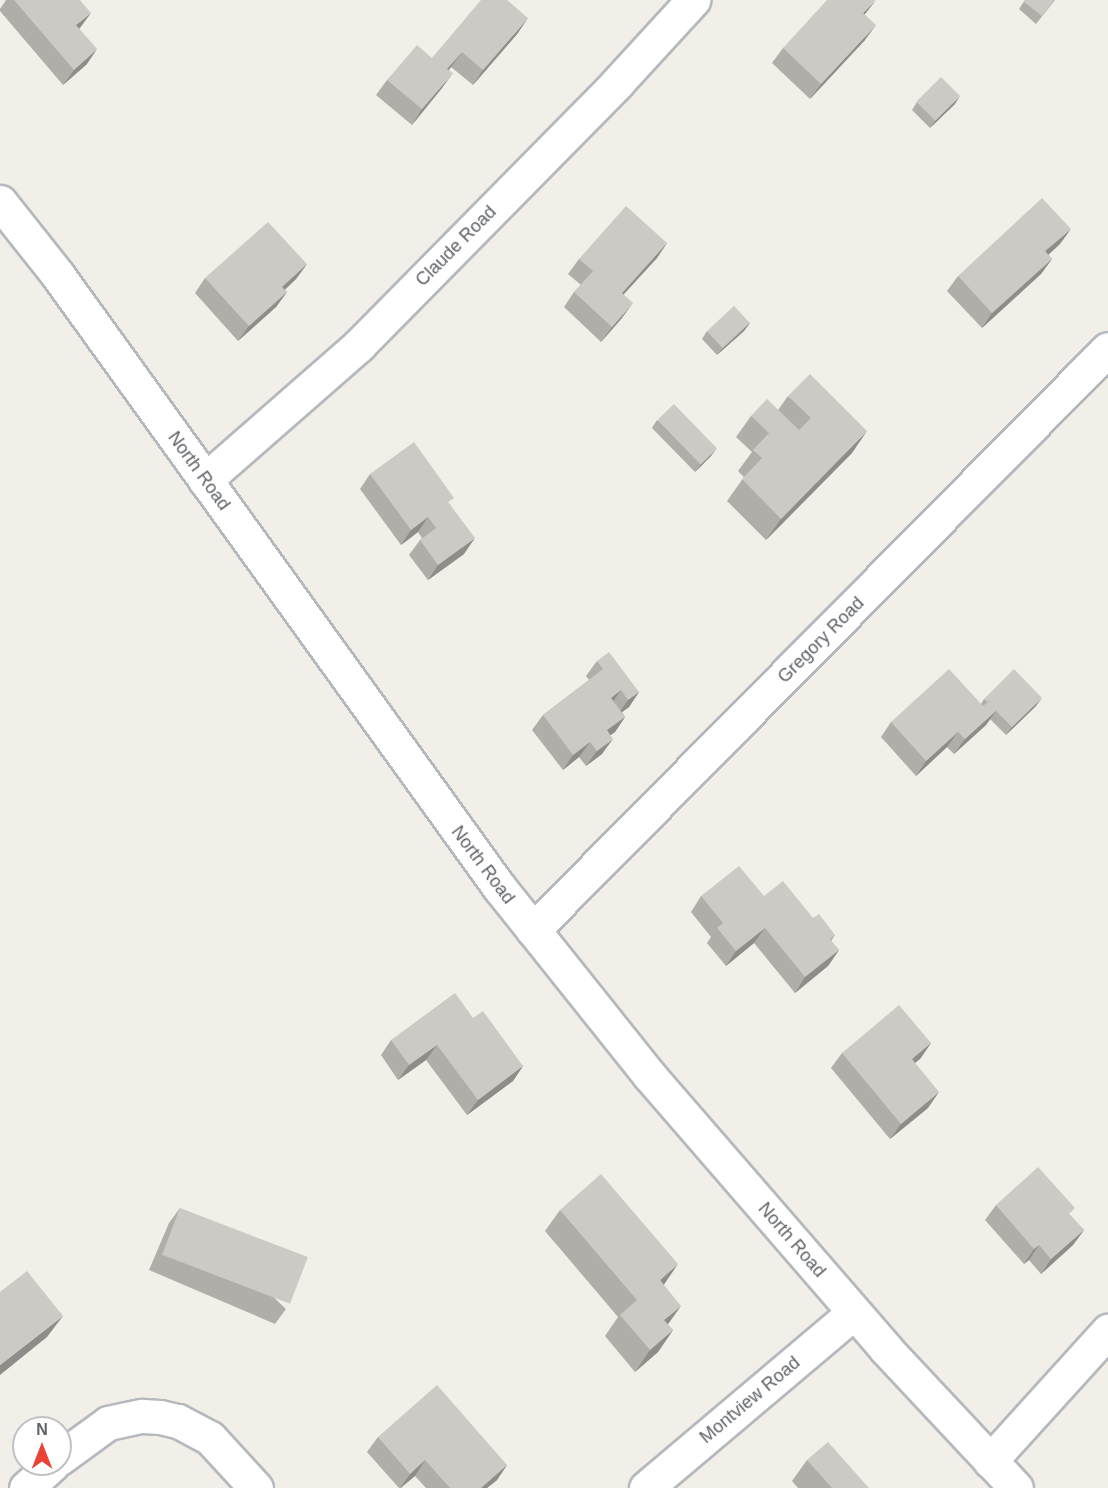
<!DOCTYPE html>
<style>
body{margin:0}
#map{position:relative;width:1108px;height:1488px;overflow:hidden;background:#f1efe8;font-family:Arial,sans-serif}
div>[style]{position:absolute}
.roads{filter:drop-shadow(2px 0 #b5b8bc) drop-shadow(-2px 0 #b5b8bc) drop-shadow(0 2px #b5b8bc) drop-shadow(0 -2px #b5b8bc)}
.minor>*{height:33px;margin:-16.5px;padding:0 16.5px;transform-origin:16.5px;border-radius:16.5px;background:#fff}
.secondary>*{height:33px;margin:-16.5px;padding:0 16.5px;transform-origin:16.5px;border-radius:16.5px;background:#fff}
.wall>*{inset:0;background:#afaea9}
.shaded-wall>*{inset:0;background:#8f8d8a}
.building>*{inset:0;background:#cccac5;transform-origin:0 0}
span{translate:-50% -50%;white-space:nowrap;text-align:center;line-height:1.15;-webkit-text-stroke:6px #fff;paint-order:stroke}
.street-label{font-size:18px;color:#5f6368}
.north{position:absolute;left:12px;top:1416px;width:60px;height:60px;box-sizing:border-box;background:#fff;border:2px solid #bfc1c3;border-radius:50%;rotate:0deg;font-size:16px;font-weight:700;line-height:24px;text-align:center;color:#5f6368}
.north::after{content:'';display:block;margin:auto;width:21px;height:27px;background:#ea4335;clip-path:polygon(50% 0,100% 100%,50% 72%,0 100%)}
</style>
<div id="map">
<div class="roads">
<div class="minor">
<i style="left:205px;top:480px;width:205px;rotate:-41.2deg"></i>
<i style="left:359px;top:345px;width:368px;rotate:-45.4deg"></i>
<i style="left:617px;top:83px;width:113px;rotate:-47.5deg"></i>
<i style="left:533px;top:930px;width:817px;rotate:-45.3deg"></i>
<i style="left:60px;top:1458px;width:59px;rotate:-36.1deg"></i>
<i style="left:108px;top:1423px;width:35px;rotate:-12deg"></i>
<i style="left:142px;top:1416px;width:18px;rotate:3deg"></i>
<i style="left:160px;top:1417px;width:18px;rotate:13deg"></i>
<i style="left:178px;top:1421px;width:36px;rotate:28deg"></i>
<i style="left:210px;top:1438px;width:68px;rotate:47.4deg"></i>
<i style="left:990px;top:1461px;width:176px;rotate:-47.8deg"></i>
<i style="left:26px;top:1488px;width:36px;rotate:-42deg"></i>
<i style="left:646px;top:1488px;width:272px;rotate:-40.2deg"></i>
</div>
<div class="secondary">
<i style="left:0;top:202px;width:92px;rotate:51.6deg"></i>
<i style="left:57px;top:274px;width:756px;rotate:54.21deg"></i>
<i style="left:499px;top:887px;width:241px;rotate:51.4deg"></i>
<i style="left:649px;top:1075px;width:362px;rotate:49.1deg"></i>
<i style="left:886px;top:1349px;width:190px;rotate:46.9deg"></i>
</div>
</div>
<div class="wall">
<i style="clip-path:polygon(6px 0,80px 0,79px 28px,87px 64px,63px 85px,0 11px,0 9px)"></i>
<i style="clip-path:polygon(1025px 0,1055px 0,1036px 24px,1019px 9px)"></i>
<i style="clip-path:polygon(865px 15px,865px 40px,810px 99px,772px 63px,783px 48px)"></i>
<i style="clip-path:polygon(518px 33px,473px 85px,451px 67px,449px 70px,442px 88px,412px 125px,376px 95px,387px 80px,432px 58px)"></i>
<i style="clip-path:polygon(917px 102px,955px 104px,930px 128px,912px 110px)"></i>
<i style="clip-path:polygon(667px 243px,657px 258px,624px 294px,622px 318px,601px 342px,564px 307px,574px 292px,581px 285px,568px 274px,579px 259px)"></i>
<i style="clip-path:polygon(1060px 244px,1048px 255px,1052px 259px,1041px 274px,982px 328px,947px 291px,958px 276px)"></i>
<i style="clip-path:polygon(307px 264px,296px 279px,285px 290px,287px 292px,276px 307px,238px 341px,195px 293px,205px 278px)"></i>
<i style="clip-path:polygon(750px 323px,744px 331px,717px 355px,702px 339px,707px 331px)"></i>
<i style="clip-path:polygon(788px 396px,852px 453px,766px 540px,727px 501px,744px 477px,738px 471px,752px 452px,736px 437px,751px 416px,778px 410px)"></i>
<i style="clip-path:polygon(657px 420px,711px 456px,695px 472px,652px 428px)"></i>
<i style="clip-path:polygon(370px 474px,450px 504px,464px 554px,428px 580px,409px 555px,420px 540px,422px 538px,418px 532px,401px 545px,360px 489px)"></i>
<i style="clip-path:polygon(597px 661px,639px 692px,629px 707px,622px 712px,625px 717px,615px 732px,610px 735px,602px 754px,586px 766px,579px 757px,563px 770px,532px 730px,543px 715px,589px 680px,586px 676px)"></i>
<i style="clip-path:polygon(984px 699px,1036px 706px,1006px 735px,990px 719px,986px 725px,954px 754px,947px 747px,916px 776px,881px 737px,891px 722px,981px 704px)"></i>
<i style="clip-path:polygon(701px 896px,764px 896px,813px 918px,835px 935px,831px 941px,839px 950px,828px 966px,795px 993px,754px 943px,726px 966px,707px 943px,711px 937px,691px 912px)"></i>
<i style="clip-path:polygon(473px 1018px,523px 1066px,513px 1081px,467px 1115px,426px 1060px,398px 1080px,381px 1055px,391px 1040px)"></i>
<i style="clip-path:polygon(931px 1043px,920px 1059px,915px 1063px,928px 1108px,890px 1139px,831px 1068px,842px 1053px)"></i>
<i style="clip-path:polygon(996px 1205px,1070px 1215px,1084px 1230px,1073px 1245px,1041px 1274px,1029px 1260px,1024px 1264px,985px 1220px)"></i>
<i style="clip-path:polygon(180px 1208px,286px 1309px,275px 1324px,149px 1270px,169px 1223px)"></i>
<i style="clip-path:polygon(560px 1210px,664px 1285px,668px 1325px,673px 1330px,658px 1352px,635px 1372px,605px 1336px,618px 1317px,545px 1231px)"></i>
<i style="clip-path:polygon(378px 1437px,507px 1465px,497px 1480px,487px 1488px,426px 1488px,415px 1476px,401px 1488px,399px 1488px,367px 1452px)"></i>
<i style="clip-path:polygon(807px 1460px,869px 1488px,798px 1488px,792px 1481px)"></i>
</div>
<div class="shaded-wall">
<i style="clip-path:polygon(876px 0,866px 13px,852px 28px,863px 13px)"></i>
<i style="clip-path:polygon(91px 13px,80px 28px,66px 40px,76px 25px)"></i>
<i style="clip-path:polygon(528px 18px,518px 33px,473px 85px,483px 70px)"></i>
<i style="clip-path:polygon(876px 25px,865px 40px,810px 99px,821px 84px)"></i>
<i style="clip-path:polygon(97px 49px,87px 64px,63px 85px,74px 70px)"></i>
<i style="clip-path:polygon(462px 52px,451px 67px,437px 84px,447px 69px)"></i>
<i style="clip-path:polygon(453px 73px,442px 88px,412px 125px,422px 109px)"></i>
<i style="clip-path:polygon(960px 96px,955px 104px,930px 128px,936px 120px)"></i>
<i style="clip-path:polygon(1071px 229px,1060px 244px,1035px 267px,1045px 251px)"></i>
<i style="clip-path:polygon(667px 243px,657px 258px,611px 308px,622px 293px)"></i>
<i style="clip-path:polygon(1052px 259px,1041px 274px,982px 328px,992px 313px)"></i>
<i style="clip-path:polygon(307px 264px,296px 279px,271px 302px,282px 287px)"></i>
<i style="clip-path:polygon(287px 292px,276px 307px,238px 341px,249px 326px)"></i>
<i style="clip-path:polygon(633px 303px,622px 318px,601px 342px,612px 327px)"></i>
<i style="clip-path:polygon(750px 323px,744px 331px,717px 355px,723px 348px)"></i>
<i style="clip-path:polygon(867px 431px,852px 453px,766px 540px,781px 519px)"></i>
<i style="clip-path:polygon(717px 448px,711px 456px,695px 472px,701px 464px)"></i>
<i style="clip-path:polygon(428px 517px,418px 532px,401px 545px,411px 530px)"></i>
<i style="clip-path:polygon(475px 538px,464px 554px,428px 580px,438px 565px)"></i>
<i style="clip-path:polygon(621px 690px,610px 706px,611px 698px)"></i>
<i style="clip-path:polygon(639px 692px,629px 707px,617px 716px,628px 700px)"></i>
<i style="clip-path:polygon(1042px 698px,1036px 706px,1006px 735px,1012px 727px)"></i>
<i style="clip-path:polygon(997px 710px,986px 725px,954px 754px,965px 739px)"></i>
<i style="clip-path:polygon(625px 717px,615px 732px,597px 745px,607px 730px)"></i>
<i style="clip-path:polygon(958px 732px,947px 747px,916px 776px,926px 761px)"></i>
<i style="clip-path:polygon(613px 739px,602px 754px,586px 766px,597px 751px)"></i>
<i style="clip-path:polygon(590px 742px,579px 757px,563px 770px,573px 755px)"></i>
<i style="clip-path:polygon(765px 928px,754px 943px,726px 966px,736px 951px)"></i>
<i style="clip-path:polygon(839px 950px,828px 966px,795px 993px,805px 977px)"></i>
<i style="clip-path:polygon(931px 1043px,920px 1059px,901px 1074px,912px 1059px)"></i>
<i style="clip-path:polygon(437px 1045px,426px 1060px,398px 1080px,409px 1065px)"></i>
<i style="clip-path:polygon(523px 1066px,513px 1081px,467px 1115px,478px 1100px)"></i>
<i style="clip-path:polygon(939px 1092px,928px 1108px,890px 1139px,901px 1124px)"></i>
<i style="clip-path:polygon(1084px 1230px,1073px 1245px,1041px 1274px,1051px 1259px)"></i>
<i style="clip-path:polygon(1039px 1245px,1029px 1260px,1024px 1264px,1034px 1249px)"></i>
<i style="clip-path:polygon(678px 1264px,663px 1286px,660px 1280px)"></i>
<i style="clip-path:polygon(681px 1306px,666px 1327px,664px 1320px)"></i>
<i style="clip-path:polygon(63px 1316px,47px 1337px,0 1375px,0 1365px)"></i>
<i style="clip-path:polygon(673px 1330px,658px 1352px,635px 1372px,650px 1350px)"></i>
<i style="clip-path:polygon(425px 1460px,415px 1476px,400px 1488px,410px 1474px)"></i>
<i style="clip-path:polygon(507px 1465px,497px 1480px,487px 1488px,481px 1488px)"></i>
</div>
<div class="building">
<i style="clip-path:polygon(14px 0,80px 0,91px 13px,76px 25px,97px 49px,74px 70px)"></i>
<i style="clip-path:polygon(481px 0,507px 0,528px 18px,483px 70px,462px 52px,447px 69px,453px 73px,422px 109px,387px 80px,417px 45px,432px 58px)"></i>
<i style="clip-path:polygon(827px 0,875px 0,863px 13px,876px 25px,821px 84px,783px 48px)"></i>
<i style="clip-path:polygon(1025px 0,1054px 0,1042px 16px,1024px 2px)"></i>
<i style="left:941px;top:77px;width:27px;height:35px;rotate:45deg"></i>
<i style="clip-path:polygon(1042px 198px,1071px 229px,1045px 251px,1052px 259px,992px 313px,958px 276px)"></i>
<i style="clip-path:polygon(626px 206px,667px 243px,622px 293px,633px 303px,612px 327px,574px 292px,593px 271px,579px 259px)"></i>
<i style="clip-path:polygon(268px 222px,307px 264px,282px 287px,287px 292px,249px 326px,205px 278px)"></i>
<i style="left:734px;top:306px;width:23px;height:37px;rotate:47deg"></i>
<i style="clip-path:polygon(810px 374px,867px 431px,781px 519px,742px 479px,762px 458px,753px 450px,769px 433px,751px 416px,767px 399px,799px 430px,811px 418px,788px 396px)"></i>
<i style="left:674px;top:404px;width:62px;height:23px;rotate:46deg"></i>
<i style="clip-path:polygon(414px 442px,454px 498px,448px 502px,475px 538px,438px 565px,420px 540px,436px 528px,428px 517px,411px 530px,370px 474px)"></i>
<i style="clip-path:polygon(609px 652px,639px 692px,628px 700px,621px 690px,611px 698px,625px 717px,607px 730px,613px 739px,597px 751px,590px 742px,573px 755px,543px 715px,603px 669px,597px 661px)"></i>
<i style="clip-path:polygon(949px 669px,983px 706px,989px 701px,997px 710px,965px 739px,958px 732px,926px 761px,891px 722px)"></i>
<i style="clip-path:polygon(1014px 669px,1042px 698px,1012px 727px,996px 711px,997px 710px,989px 701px,987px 702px,984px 699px)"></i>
<i style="clip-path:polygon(739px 866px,764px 896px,783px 881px,813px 918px,819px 914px,835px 935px,830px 939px,839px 950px,805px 977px,765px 928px,736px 951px,717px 928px,723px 923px,701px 896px)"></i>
<i style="clip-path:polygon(455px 993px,473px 1018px,483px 1011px,523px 1066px,478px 1100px,437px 1045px,409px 1065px,391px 1040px)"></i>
<i style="clip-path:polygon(899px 1005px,931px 1043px,912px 1059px,939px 1092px,901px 1124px,842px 1053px)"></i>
<i style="clip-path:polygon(1038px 1167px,1075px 1208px,1069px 1214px,1084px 1230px,1051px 1259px,1039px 1245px,1034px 1249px,996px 1205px)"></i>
<i style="clip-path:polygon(601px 1174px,678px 1264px,660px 1280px,681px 1306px,664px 1320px,673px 1330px,650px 1350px,620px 1315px,637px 1300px,560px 1210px)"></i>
<i style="left:180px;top:1208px;width:137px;height:50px;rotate:21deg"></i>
<i style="clip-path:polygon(27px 1271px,63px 1316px,0 1365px,0 1292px)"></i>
<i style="clip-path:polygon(437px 1385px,507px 1465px,481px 1488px,450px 1488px,425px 1460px,410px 1474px,378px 1437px)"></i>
<i style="clip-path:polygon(828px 1442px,869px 1488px,832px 1488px,807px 1460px)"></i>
</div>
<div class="street-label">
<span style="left:456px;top:246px;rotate:-45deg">Claude Road</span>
<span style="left:199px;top:471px;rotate:54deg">North Road</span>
<span style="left:821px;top:640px;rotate:-45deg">Gregory Road</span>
<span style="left:483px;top:865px;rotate:53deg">North Road</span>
<span style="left:792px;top:1240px;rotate:49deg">North Road</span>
<span style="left:750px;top:1400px;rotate:-40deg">Montview Road</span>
</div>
<div class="north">N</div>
</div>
